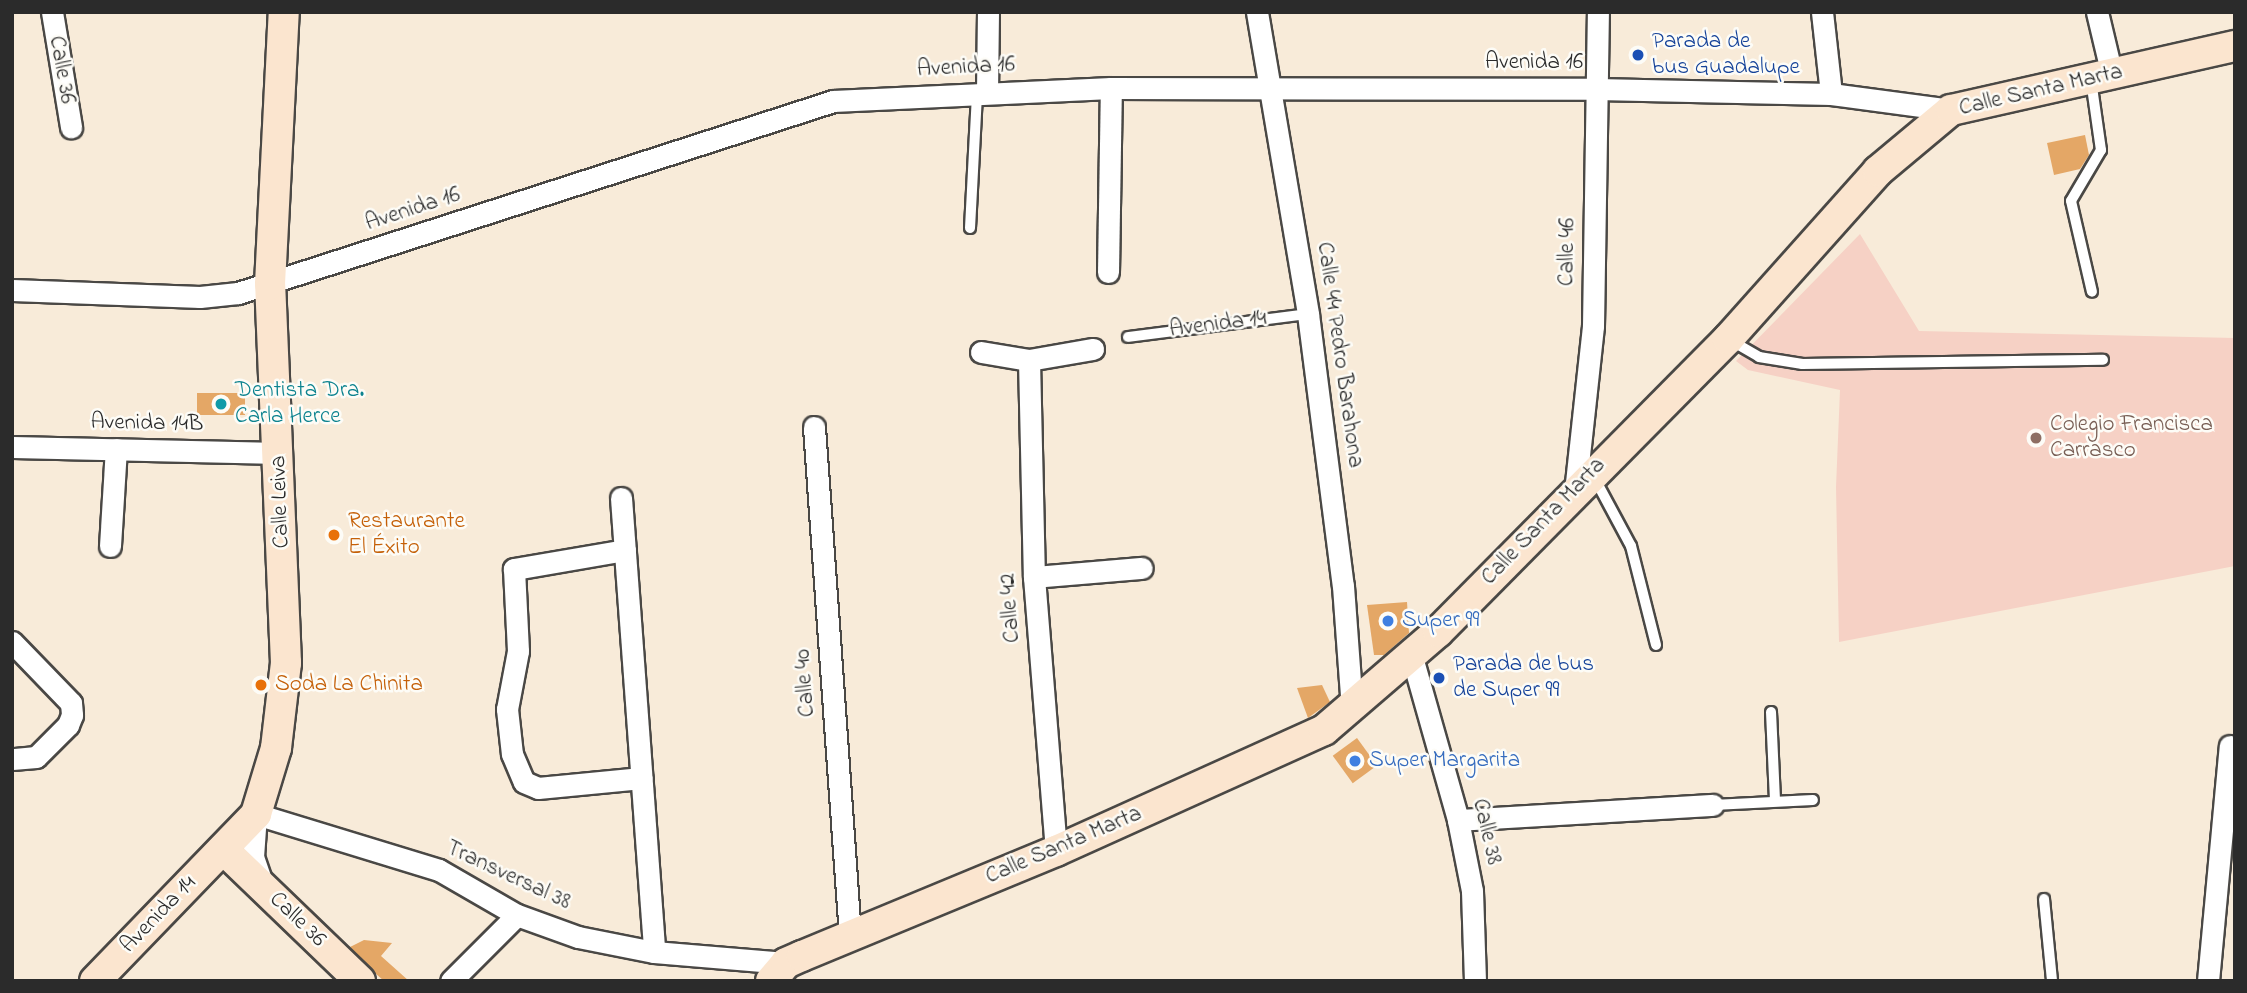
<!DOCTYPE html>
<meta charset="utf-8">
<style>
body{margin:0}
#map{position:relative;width:2247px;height:993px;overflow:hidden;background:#f8ebd9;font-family:"Indie Flower",sans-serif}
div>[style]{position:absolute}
.built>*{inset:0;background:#f6d1c5}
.building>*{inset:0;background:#e4a766;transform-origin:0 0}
.roads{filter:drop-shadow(2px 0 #4a4845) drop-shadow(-2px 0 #4a4845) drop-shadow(0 2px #4a4845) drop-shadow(0 -2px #4a4845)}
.lane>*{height:10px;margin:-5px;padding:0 5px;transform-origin:5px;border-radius:5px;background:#fff}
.street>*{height:21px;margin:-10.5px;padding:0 10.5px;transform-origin:10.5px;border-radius:10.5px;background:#fff}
.secondary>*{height:30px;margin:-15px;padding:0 15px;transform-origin:15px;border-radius:15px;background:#fbe5cf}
.dots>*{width:19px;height:19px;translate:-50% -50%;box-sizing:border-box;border:4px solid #fdfcf7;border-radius:50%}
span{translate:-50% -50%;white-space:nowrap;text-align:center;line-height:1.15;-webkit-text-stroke:5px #fdfcf7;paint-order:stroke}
.transit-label{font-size:23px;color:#164399}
.left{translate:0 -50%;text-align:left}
.street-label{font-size:23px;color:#2b2b2b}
.culture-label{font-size:23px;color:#0d838f}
.education-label{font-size:23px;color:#785e54}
.food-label{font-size:23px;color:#c56008}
.shop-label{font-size:23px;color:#366cbe}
.frame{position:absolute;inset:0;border:14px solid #2b2b2b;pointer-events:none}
</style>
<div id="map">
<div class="built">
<i style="clip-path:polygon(1860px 234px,1919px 331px,2235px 338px,2235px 566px,1839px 642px,1836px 487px,1840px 390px,1748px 370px,1736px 361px)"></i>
</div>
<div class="building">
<i style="clip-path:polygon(2085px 135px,2089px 155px,2080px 169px,2054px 175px,2047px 143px)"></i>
<i style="left:197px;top:393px;width:48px;height:22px"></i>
<i style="clip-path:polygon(1407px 602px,1409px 633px,1384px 655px,1374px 655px,1367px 605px)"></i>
<i style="clip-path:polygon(1322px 685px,1330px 702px,1308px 718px,1297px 688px)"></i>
<i style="left:1357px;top:738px;width:34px;height:30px;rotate:54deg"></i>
<i style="clip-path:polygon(364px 940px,392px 943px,381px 956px,409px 981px,384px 981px,375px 973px,350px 947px)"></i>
</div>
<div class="roads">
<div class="lane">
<i style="left:2091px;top:80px;width:71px;rotate:81.9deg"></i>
<i style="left:2101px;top:150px;width:59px;rotate:120.5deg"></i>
<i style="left:2071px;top:201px;width:93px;rotate:77deg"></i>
<i style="left:970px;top:228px;width:135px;rotate:-87deg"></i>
<i style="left:1128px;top:337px;width:181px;rotate:-7.3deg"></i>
<i style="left:1730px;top:340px;width:34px;rotate:30deg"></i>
<i style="left:1759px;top:357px;width:44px;rotate:9.2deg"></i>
<i style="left:1802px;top:364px;width:301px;rotate:-0.8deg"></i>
<i style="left:1595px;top:479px;width:76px;rotate:61.8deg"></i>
<i style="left:1631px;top:546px;width:102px;rotate:75.8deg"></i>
<i style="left:1771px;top:712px;width:89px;rotate:87.4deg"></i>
<i style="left:1713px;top:805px;width:100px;rotate:-2.9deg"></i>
<i style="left:2044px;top:899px;width:82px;rotate:84.4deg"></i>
</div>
<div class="street">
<i style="left:52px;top:12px;width:117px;rotate:80.6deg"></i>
<i style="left:1257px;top:12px;width:306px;rotate:80.4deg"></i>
<i style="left:1308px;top:314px;width:274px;rotate:82.7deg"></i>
<i style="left:1343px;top:586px;width:122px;rotate:85.8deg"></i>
<i style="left:1822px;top:12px;width:82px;rotate:83.7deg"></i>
<i style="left:2097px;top:12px;width:65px;rotate:76.6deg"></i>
<i style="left:987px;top:93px;width:81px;rotate:-89.3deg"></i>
<i style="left:1108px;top:272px;width:184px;rotate:-89.1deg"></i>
<i style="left:12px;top:290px;width:188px;rotate:2.1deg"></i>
<i style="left:200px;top:297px;width:38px;rotate:-6deg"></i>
<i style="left:238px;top:293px;width:625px;rotate:-17.88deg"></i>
<i style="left:833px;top:101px;width:278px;rotate:-2.7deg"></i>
<i style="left:1111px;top:88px;width:485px;rotate:0.1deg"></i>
<i style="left:1596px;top:89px;width:235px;rotate:1.2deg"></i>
<i style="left:1831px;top:94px;width:121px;rotate:7.6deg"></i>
<i style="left:981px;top:352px;width:49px;rotate:9.5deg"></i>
<i style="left:1029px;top:360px;width:65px;rotate:-9.8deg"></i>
<i style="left:1029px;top:360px;width:217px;rotate:88.7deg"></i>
<i style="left:1034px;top:577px;width:275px;rotate:85.4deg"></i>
<i style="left:814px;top:427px;width:510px;rotate:85.95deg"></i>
<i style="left:12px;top:447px;width:268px;rotate:1.3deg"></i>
<i style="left:1575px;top:492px;width:167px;rotate:-83.8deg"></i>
<i style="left:1593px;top:326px;width:314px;rotate:-89.1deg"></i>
<i style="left:621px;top:498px;width:455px;rotate:85.8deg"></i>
<i style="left:110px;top:546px;width:97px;rotate:-86.5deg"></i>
<i style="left:625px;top:550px;width:113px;rotate:170.3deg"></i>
<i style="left:514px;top:569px;width:82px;rotate:87.2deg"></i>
<i style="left:518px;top:651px;width:59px;rotate:100.7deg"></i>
<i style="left:507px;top:709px;width:45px;rotate:83.7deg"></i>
<i style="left:512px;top:754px;width:30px;rotate:67deg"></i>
<i style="left:524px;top:782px;width:15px;rotate:23deg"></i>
<i style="left:538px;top:788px;width:104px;rotate:-5.5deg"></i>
<i style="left:1034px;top:577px;width:108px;rotate:-4.8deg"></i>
<i style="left:12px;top:642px;width:85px;rotate:46deg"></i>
<i style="left:71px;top:703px;width:12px;rotate:85deg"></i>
<i style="left:72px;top:715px;width:11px;rotate:112deg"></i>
<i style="left:68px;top:725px;width:45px;rotate:135deg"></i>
<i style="left:36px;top:757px;width:24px;rotate:175deg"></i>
<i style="left:1412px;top:657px;width:169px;rotate:74.2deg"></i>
<i style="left:1458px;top:820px;width:72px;rotate:78.8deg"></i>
<i style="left:1472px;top:891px;width:90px;rotate:88.1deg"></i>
<i style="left:1458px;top:820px;width:255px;rotate:-3.4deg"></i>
<i style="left:262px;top:883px;width:28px;rotate:-109deg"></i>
<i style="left:253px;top:857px;width:43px;rotate:-86deg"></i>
<i style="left:256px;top:814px;width:191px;rotate:17deg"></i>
<i style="left:439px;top:870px;width:90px;rotate:30deg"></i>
<i style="left:517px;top:915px;width:65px;rotate:19.8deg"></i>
<i style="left:578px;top:937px;width:77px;rotate:11.2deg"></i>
<i style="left:654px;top:952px;width:132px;rotate:4.8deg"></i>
<i style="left:451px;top:981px;width:93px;rotate:-45deg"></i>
<i style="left:2208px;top:981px;width:236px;rotate:-84.7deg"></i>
</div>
<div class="secondary">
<i style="left:223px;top:849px;width:190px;rotate:43.9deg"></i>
<i style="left:95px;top:981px;width:232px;rotate:-46deg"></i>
<i style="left:256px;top:814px;width:69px;rotate:-73.1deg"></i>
<i style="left:276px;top:748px;width:86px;rotate:-83.3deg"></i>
<i style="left:286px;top:663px;width:379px;rotate:-92.4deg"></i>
<i style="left:270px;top:284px;width:272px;rotate:-87.1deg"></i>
<i style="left:771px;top:981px;width:23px;rotate:-50deg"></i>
<i style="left:786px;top:963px;width:17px;rotate:-24deg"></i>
<i style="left:802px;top:956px;width:275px;rotate:-22.5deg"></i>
<i style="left:1056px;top:851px;width:294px;rotate:-24.3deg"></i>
<i style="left:1324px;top:730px;width:150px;rotate:-40.7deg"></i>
<i style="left:1438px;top:632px;width:412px;rotate:-45.3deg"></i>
<i style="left:1728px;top:339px;width:225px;rotate:-48.2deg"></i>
<i style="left:1878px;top:171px;width:95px;rotate:-39.9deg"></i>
<i style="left:1951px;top:110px;width:291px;rotate:-12.7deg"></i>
</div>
</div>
<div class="dots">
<i style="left:1638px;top:55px;background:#1a4fb4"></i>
<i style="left:221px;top:404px;background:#0f9aa8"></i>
<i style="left:2036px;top:438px;background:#8d6e63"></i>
<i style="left:334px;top:535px;background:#e8710a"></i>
<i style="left:1388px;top:621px;background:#3f7fe0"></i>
<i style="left:1439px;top:678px;background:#1a4fb4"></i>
<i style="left:261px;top:685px;background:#e8710a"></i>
<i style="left:1355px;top:761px;background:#3f7fe0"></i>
</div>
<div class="transit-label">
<span class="left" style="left:1652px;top:55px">Parada de<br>bus Guadalupe</span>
<span class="left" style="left:1453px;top:678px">Parada de bus<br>de Super 99</span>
</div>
<div class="street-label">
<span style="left:1534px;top:63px">Avenida 16</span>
<span style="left:966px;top:68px;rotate:-3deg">Avenida 16</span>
<span style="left:61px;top:70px;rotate:80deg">Calle 36</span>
<span style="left:2041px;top:91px;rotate:-13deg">Calle Santa Marta</span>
<span style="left:413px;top:210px;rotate:-18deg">Avenida 16</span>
<span style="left:1568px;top:252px;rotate:-89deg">Calle 46</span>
<span style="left:1218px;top:325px;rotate:-7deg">Avenida 14</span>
<span style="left:1339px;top:355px;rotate:82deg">Calle 44 Pedro Barahona</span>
<span style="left:147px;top:424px;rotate:1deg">Avenida 14B</span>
<span style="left:281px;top:502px;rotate:-92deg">Calle Leiva</span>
<span style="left:1544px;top:522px;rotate:-46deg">Calle Santa Marta</span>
<span style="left:1011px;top:608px;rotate:-94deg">Calle 42</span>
<span style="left:806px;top:683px;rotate:-94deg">Calle 40</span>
<span style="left:1486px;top:832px;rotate:77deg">Calle 38</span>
<span style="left:1064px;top:846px;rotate:-23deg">Calle Santa Marta</span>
<span style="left:508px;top:876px;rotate:25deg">Transversal 38</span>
<span style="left:159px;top:915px;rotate:-46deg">Avenida 14</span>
<span style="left:297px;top:920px;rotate:44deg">Calle 36</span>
</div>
<div class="culture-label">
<span class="left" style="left:235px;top:404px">Dentista Dra.<br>Carla Herce</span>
</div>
<div class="education-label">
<span class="left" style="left:2050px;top:438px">Colegio Francisca<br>Carrasco</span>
</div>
<div class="food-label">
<span class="left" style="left:348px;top:535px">Restaurante<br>El Éxito</span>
<span class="left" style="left:275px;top:685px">Soda La Chinita</span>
</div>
<div class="shop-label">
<span class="left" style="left:1402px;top:621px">Super 99</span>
<span class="left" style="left:1369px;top:761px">Super Margarita</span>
</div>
<div class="frame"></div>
</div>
